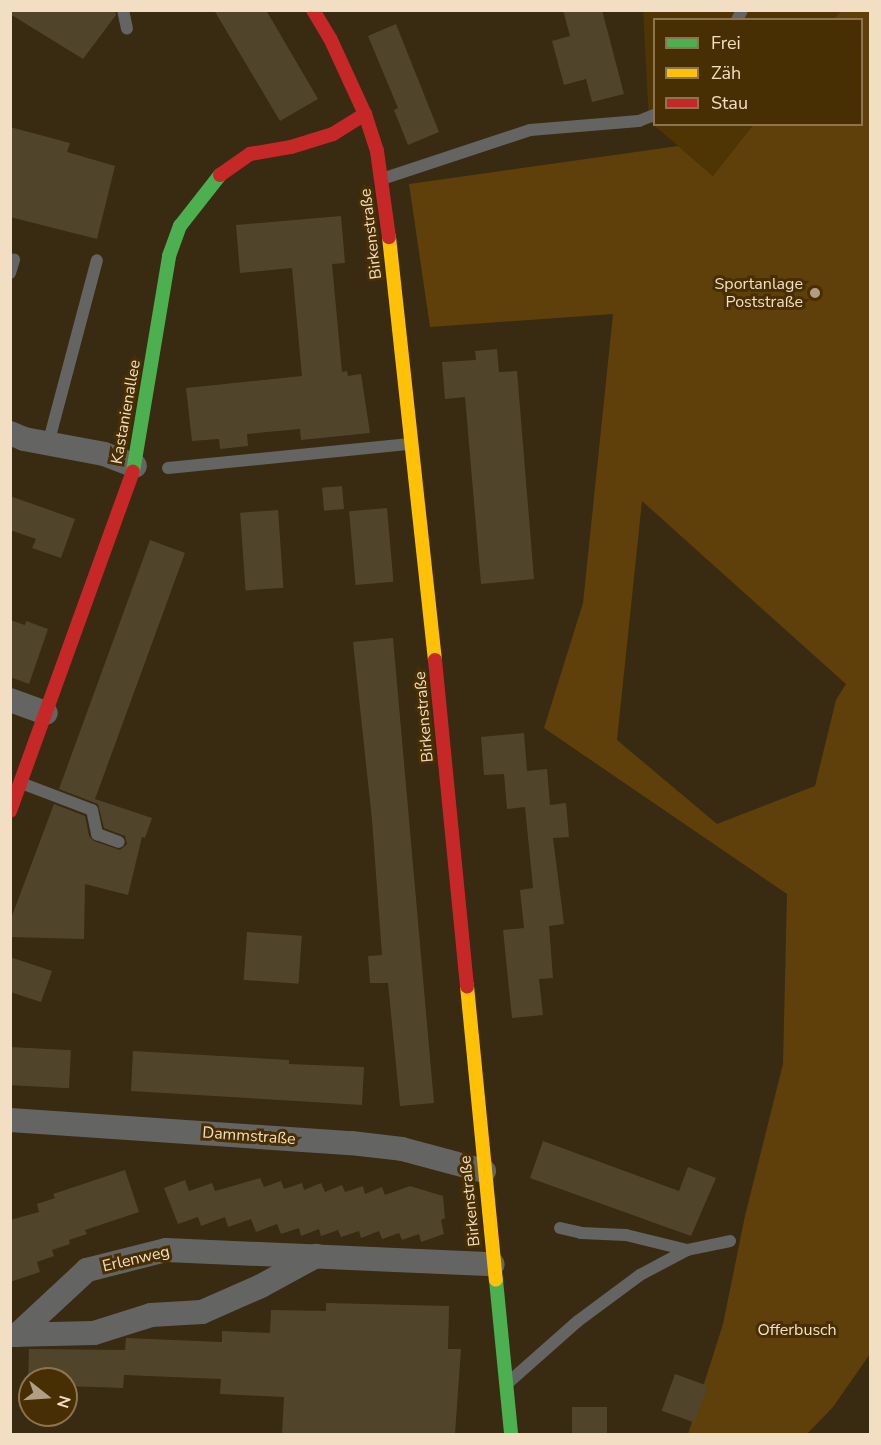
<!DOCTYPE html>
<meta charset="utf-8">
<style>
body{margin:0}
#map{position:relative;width:881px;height:1445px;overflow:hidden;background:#392a12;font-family:"Nunito Sans",sans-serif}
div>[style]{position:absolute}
.built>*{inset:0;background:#4f3404}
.green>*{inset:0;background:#5f400a}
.building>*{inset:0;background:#50452a;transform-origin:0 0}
.lane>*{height:12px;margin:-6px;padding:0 6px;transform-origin:6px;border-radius:6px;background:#646462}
.street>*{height:24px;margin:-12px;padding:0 12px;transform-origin:12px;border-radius:12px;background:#646462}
.fast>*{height:14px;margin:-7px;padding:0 7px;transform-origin:7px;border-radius:7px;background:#4caf50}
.slow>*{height:14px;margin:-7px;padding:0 7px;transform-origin:7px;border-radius:7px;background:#ffc107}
.jam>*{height:14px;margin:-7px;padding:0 7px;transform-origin:7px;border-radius:7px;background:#c62828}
.dots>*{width:16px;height:16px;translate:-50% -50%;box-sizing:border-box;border:3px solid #482e03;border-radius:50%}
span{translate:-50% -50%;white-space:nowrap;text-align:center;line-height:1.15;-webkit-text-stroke:6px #482e03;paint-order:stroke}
.street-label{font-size:16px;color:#f2dec3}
.poi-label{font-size:16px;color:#f2dec3}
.right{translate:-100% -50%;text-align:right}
.park-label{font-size:16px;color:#f4e1c9}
.frame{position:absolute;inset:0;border:12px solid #f2dec3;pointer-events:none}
.legend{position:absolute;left:653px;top:18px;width:210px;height:108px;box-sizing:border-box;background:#482e03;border:2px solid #8c7450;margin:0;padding:8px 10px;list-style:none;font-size:18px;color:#f2dec3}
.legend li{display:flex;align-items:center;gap:12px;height:30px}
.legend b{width:30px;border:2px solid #8c7450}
.north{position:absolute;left:18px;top:1367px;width:60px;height:60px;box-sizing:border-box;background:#482e03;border:2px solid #8c7450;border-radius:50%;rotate:107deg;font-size:16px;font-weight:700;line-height:24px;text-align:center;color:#f2dec3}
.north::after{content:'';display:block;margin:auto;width:21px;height:27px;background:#b19f85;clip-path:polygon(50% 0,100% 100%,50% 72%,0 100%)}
</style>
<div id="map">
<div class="built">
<i style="clip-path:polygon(643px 11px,841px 11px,834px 20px,654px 20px,654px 124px,753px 125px,713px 176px,649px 121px)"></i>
</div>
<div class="green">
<i style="clip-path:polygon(evenodd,841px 11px,870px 11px,870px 1354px,833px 1407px,807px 1434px,688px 1434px,723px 1324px,745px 1216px,783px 1064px,787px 894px,544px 728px,583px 603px,613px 314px,430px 327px,409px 184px,678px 146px,713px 176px,753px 125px,862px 124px,862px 20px,834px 19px,841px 11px,642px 501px,846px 684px,836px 700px,815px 786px,717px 824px,617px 740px,642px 501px)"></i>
</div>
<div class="building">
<i style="clip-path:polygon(10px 10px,115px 10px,116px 15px,83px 59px,10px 14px)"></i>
<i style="clip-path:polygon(214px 10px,266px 10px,318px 99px,280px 121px)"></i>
<i style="clip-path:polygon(563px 10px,602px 10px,624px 94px,592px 102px,586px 79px,564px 85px,552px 41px,570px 36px)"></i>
<i style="clip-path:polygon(396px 24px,439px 132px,408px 145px,394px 110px,398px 108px,368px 36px)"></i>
<i style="clip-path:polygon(10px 127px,70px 143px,67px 152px,115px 166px,97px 239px,10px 217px)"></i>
<i style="clip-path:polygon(341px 216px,345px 263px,332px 264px,342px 372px,347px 371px,348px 376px,361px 374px,370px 433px,301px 440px,300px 429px,247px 434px,248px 446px,220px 449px,219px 439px,192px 441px,186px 388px,302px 376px,292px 268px,240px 273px,236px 225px)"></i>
<i style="clip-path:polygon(497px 349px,499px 372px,517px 371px,534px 579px,481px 584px,465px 397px,445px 399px,442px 362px,476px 360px,475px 351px)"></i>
<i style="left:342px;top:486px;width:23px;height:20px;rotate:85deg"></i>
<i style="clip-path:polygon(10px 496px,75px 519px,61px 558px,32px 548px,36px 539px,10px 530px)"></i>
<i style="left:387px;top:508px;width:74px;height:38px;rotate:85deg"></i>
<i style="left:278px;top:510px;width:78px;height:38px;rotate:86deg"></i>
<i style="clip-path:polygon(150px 540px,185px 553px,95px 799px,152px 818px,145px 838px,142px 837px,128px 895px,85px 884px,84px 939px,10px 937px,10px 921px,54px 804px,85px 816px,89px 836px,94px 841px,120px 850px,127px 844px,125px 836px,104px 828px,98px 804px,59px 789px)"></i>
<i style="clip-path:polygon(10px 620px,25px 625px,26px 621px,48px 629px,29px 684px,10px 677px)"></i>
<i style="clip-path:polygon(393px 638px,434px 1103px,400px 1106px,388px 983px,370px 983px,368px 956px,382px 955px,372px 820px,353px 642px)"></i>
<i style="clip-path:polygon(524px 733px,527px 771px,547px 769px,550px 805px,566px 803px,569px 837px,553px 838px,564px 924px,549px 926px,553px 978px,539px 979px,543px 1015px,512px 1018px,503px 930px,524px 928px,520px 890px,533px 888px,525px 807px,507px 809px,504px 774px,484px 775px,481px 737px)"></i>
<i style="left:247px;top:932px;width:55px;height:48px;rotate:4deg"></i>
<i style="clip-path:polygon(10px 957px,52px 971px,41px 1002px,10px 992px)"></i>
<i style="left:10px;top:1047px;width:61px;height:38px;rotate:3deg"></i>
<i style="clip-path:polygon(133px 1051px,289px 1060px,289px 1064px,364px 1067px,362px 1105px,131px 1091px)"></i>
<i style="clip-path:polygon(543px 1141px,679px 1191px,688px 1167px,716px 1178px,691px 1236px,530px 1178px)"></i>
<i style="clip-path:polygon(125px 1170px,139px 1212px,85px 1230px,87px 1234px,69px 1240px,70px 1244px,52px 1250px,54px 1256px,37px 1262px,40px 1272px,10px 1282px,10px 1220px,39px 1212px,37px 1204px,55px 1198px,53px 1194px)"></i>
<i style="clip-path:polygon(260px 1178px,264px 1187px,281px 1181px,284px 1189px,302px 1183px,304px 1190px,321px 1183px,325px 1192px,342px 1185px,345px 1192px,363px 1186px,365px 1194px,382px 1187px,385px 1195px,410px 1186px,443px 1196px,445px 1218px,441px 1220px,444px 1234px,421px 1242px,419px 1234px,402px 1240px,399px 1233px,382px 1239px,379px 1231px,361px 1238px,359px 1231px,341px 1237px,338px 1230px,321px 1236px,319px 1229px,301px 1236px,299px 1228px,281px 1234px,277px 1224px,256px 1232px,251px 1219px,228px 1227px,225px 1217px,201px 1226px,198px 1217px,178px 1224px,164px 1188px,185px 1180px,189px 1191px,212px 1183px,215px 1191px)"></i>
<i style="clip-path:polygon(326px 1303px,449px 1306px,448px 1349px,461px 1349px,455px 1434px,282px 1434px,284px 1397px,220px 1394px,221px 1379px,124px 1375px,123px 1388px,66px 1386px,66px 1379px,30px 1379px,30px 1384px,28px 1384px,29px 1349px,125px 1350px,126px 1338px,222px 1342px,222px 1331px,270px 1333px,271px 1310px,326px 1311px)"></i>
<i style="left:675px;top:1374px;width:35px;height:39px;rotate:20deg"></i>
<i style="left:607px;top:1407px;width:27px;height:35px;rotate:90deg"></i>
</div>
<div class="lane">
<i style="left:123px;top:10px;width:19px;rotate:78deg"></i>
<i style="left:737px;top:20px;width:11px;rotate:-63deg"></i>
<i style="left:382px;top:179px;width:156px;rotate:-18.3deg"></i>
<i style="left:530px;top:130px;width:109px;rotate:-4.7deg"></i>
<i style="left:639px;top:121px;width:16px;rotate:-22deg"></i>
<i style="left:10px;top:273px;width:14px;rotate:-73deg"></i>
<i style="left:48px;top:444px;width:190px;rotate:-75.1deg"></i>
<i style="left:168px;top:468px;width:243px;rotate:-5.7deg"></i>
<i style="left:21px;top:783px;width:76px;rotate:20.8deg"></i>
<i style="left:92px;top:810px;width:25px;rotate:78deg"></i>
<i style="left:97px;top:834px;width:23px;rotate:20deg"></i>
<i style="left:560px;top:1228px;width:22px;rotate:13deg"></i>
<i style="left:581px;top:1233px;width:45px;rotate:2.5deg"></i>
<i style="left:626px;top:1235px;width:63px;rotate:13.8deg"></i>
<i style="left:509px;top:1382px;width:92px;rotate:-41.5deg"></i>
<i style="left:578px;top:1321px;width:77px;rotate:-36.6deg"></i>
<i style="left:640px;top:1275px;width:53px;rotate:-28deg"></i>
<i style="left:687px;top:1250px;width:44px;rotate:-11.8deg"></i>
</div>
<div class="street">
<i style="left:10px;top:433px;width:15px;rotate:23deg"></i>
<i style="left:24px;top:439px;width:81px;rotate:10.6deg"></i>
<i style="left:104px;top:454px;width:33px;rotate:21deg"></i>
<i style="left:10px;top:700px;width:38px;rotate:20deg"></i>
<i style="left:10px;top:1120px;width:342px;rotate:3.9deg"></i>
<i style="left:351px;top:1143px;width:51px;rotate:6.7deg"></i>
<i style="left:402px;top:1149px;width:85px;rotate:15deg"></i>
<i style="left:10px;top:1335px;width:84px;rotate:-1.4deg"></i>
<i style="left:94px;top:1333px;width:60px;rotate:-17.5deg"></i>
<i style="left:151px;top:1315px;width:51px;rotate:-3.4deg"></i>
<i style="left:202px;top:1312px;width:64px;rotate:-23.8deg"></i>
<i style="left:261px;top:1286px;width:63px;rotate:-28.6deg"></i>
<i style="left:17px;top:1335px;width:96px;rotate:-42.9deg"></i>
<i style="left:87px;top:1270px;width:81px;rotate:-14.2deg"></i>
<i style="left:166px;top:1250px;width:327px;rotate:2.5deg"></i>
</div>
<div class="fast">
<i style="left:133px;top:472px;width:219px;rotate:-80.5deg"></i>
<i style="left:169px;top:256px;width:32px;rotate:-70deg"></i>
<i style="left:180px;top:226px;width:65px;rotate:-51.9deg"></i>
<i style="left:496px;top:1280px;width:155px;rotate:84.4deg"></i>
</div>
<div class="slow">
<i style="left:389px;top:237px;width:425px;rotate:83.8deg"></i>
<i style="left:467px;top:986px;width:295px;rotate:84.4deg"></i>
</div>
<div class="jam">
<i style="left:313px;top:10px;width:33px;rotate:59deg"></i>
<i style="left:330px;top:38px;width:84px;rotate:65.3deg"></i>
<i style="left:365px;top:114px;width:39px;rotate:72deg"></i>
<i style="left:377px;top:151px;width:87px;rotate:82.1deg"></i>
<i style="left:220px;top:175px;width:37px;rotate:-35deg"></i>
<i style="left:250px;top:154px;width:42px;rotate:-9.7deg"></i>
<i style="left:291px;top:147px;width:44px;rotate:-17.2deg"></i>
<i style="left:333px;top:134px;width:38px;rotate:-32deg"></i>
<i style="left:435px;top:660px;width:328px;rotate:84.4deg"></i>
<i style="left:10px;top:811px;width:361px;rotate:-70.1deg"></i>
</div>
<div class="dots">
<i style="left:815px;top:293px;background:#b19f85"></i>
</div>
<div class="street-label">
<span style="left:371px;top:234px;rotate:-97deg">Birkenstraße</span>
<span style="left:126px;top:412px;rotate:-80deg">Kastanienallee</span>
<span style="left:424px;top:717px;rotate:-95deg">Birkenstraße</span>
<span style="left:249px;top:1136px;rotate:4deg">Dammstraße</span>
<span style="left:470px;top:1201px;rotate:-96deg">Birkenstraße</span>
<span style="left:136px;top:1259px;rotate:-13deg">Erlenweg</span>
</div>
<div class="poi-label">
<span class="right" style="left:803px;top:293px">Sportanlage<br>Poststraße</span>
</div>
<div class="park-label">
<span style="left:797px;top:1330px">Offerbusch</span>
</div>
<div class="frame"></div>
<ul class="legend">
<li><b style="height:8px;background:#4caf50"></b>Frei</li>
<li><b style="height:8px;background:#ffc107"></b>Zäh</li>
<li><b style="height:8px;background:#c62828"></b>Stau</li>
</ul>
<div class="north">N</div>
</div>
